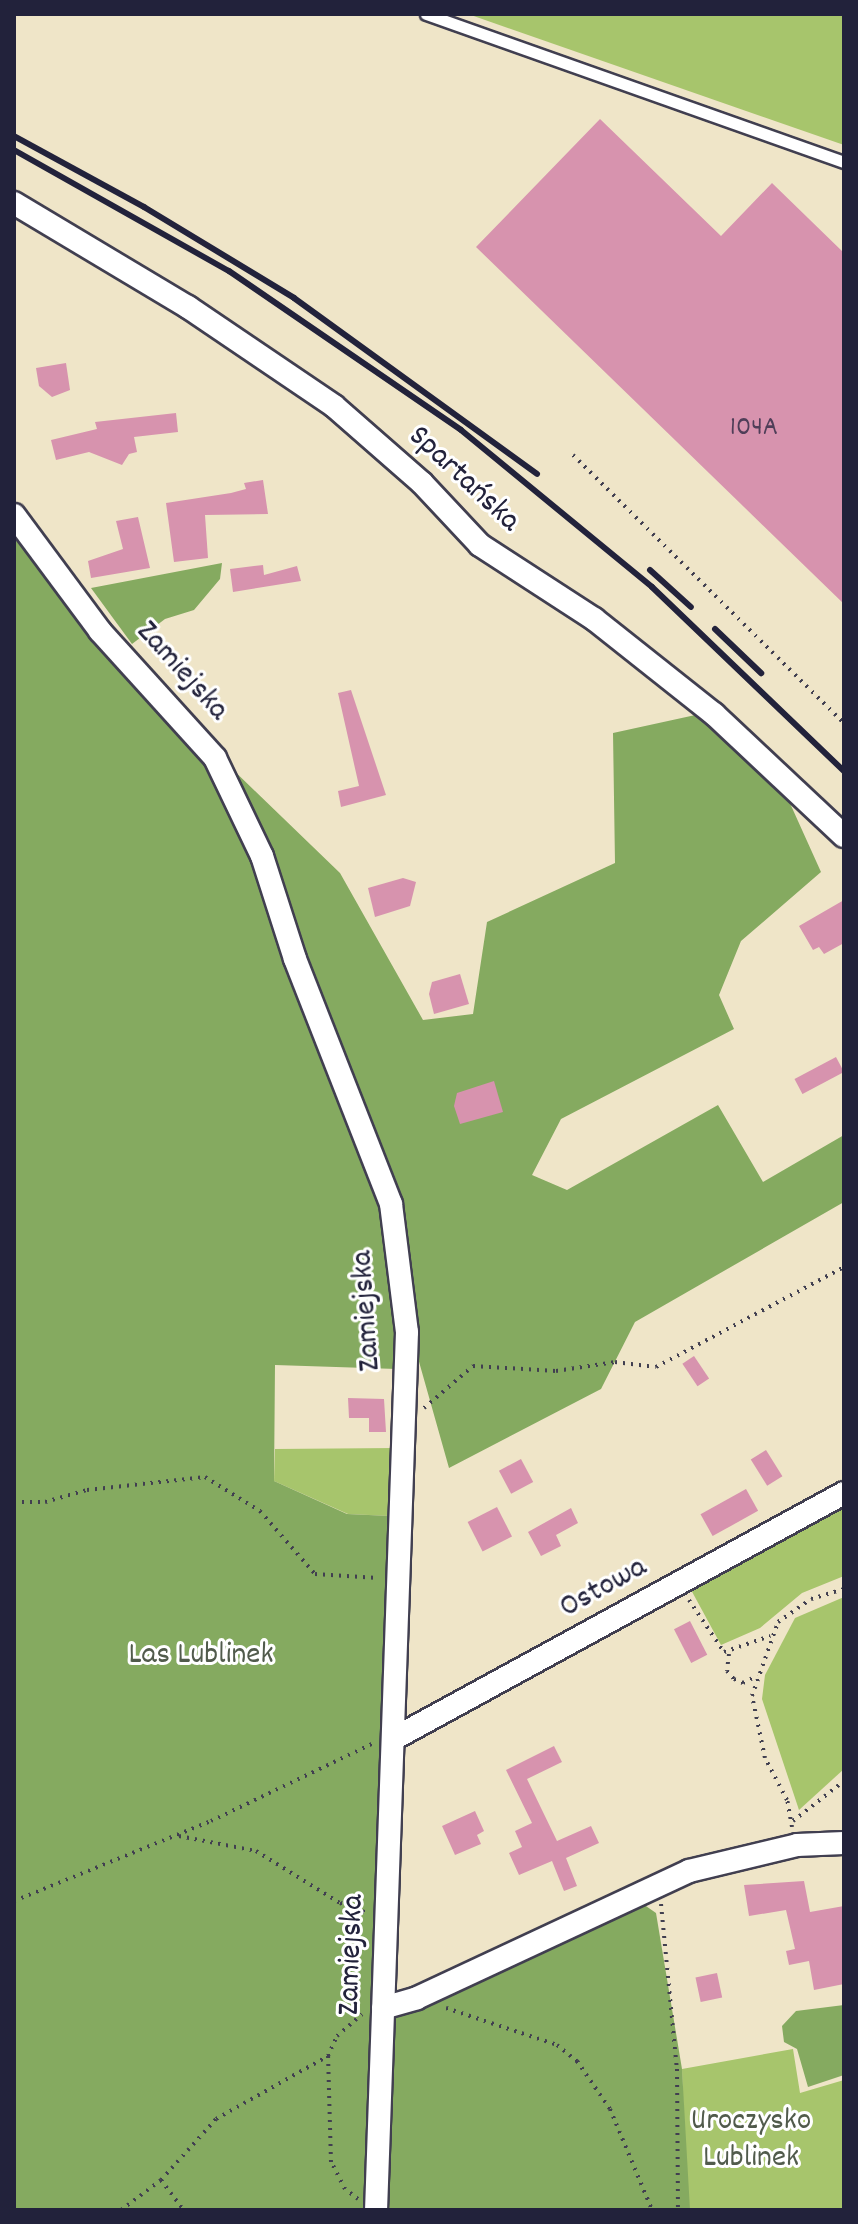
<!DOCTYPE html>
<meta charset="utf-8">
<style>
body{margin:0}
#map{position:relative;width:858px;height:2224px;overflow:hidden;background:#efe5c8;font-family:Dekko,sans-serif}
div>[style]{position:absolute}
.green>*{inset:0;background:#a7c56c}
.forest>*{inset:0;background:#85aa60}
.building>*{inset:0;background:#d793ae;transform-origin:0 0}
.path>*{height:4px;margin-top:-2px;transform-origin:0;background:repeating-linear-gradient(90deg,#413f50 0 2px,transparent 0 8px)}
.roads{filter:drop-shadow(2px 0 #413f50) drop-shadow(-2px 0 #413f50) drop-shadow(0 2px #413f50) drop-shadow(0 -2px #413f50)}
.service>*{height:11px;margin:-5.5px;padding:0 5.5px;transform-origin:5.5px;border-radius:5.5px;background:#fff}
.minor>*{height:22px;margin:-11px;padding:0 11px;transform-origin:11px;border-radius:11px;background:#fff}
.rail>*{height:6px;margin:-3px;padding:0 3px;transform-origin:3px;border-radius:3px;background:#22223b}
span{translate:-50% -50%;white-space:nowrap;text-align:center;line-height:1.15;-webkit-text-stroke:6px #fff;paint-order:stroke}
.number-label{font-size:28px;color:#4f3e58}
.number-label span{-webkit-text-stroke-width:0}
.street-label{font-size:32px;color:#22223b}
.park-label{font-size:32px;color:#515b4c}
.frame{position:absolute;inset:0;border:16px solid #22223b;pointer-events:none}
</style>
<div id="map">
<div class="green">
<i style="clip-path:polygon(468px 14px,844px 14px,844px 145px)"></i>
<i style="clip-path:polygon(395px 1448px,390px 1516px,348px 1514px,274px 1481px,275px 1449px)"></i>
<i style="clip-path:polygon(844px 1500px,844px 1576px,802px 1593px,760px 1628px,721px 1645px,690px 1588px)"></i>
<i style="clip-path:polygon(844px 1597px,844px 1769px,799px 1810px,762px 1699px,765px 1675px,795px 1618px)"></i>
<i style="clip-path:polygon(793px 2049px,800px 2093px,844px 2080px,844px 2210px,687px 2210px,682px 2069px)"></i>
</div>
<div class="forest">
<i style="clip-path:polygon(14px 518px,210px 763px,257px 856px,384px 1204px,397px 1369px,275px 1365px,274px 1481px,347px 1514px,390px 1516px,394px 2019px,643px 1904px,656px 1913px,682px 2069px,690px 2210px,14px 2210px)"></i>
<i style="clip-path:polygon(222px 563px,220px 579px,194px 610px,165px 619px,132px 644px,91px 588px)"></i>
<i style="clip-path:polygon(700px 714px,784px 790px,821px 872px,741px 941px,719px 995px,734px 1029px,561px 1119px,532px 1175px,567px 1190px,718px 1105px,763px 1182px,844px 1135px,844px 1202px,635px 1322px,601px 1389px,449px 1468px,414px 1344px,396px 1203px,224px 761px,340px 873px,423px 1020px,473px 1014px,487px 922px,615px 863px,613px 733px)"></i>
<i style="clip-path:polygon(844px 2005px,844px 2075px,808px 2087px,797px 2049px,784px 2042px,782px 2026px,796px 2011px)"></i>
</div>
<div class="building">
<i style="clip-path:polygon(600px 119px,721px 236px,772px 183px,844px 253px,844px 604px,476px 247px)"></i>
<i style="clip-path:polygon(66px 363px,70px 390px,52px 397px,39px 386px,36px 368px)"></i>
<i style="clip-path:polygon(176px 413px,178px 432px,134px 437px,137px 452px,129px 454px,122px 465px,89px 452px,56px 460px,51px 440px,97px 429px,95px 422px)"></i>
<i style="clip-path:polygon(263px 480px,268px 514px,205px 515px,208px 558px,174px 562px,166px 503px,231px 493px,246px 489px,244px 483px)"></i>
<i style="clip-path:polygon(138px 517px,150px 568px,91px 578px,88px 561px,123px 549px,116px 521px)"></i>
<i style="clip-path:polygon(263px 565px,264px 575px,297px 566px,301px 581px,233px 592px,230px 569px)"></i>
<i style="clip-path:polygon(351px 690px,386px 795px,341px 807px,338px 791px,359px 786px,338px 693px)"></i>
<i style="clip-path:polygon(403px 878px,416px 882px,410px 906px,375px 917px,368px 888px)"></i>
<i style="clip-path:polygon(844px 900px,844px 943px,824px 954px,819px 947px,813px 950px,799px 926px)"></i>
<i style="clip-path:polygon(460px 974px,469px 1004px,434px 1014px,429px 994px,432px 982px)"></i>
<i style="left:836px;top:1057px;width:17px;height:47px;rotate:62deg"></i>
<i style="clip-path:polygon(494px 1081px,503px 1112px,460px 1124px,454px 1106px,457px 1093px)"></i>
<i style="left:694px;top:1356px;width:27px;height:14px;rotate:56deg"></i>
<i style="clip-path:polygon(348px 1398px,384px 1399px,386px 1432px,369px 1432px,369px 1418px,349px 1418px)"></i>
<i style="left:766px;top:1450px;width:31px;height:18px;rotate:58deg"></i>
<i style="left:521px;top:1459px;width:26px;height:25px;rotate:62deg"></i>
<i style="left:746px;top:1489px;width:25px;height:52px;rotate:61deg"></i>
<i style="left:497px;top:1507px;width:33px;height:33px;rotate:63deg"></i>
<i style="clip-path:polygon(571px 1508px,578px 1523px,556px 1535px,561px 1546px,541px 1556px,528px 1532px)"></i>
<i style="left:690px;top:1621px;width:38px;height:18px;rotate:63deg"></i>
<i style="clip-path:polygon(554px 1746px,562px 1762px,527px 1779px,557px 1841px,591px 1826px,599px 1843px,566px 1858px,577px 1886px,564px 1891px,552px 1861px,519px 1875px,509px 1853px,522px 1847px,515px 1831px,532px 1823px,506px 1770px)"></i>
<i style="clip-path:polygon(475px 1811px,484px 1831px,477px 1835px,481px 1844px,455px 1855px,442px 1826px)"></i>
<i style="clip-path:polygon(804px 1881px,810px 1912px,844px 1906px,844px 1984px,814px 1990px,809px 1961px,789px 1965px,786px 1951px,795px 1949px,786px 1910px,749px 1916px,744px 1885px)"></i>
<i style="left:717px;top:1973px;width:25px;height:22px;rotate:78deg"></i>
</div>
<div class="path">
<i style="left:573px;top:455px;width:381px;rotate:44.7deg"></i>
<i style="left:424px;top:1408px;width:65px;rotate:-40.6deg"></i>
<i style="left:473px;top:1366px;width:83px;rotate:3.4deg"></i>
<i style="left:556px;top:1371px;width:60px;rotate:-8.7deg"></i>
<i style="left:615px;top:1362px;width:41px;rotate:7deg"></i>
<i style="left:656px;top:1367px;width:213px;rotate:-28deg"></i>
<i style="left:14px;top:1502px;width:31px"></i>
<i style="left:45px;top:1502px;width:44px;rotate:-15.9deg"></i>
<i style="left:87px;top:1490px;width:119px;rotate:-6.3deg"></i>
<i style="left:205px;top:1477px;width:65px;rotate:31.7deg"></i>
<i style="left:260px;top:1511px;width:84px;rotate:48.9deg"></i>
<i style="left:315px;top:1574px;width:63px;rotate:3.6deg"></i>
<i style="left:689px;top:1600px;width:63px;rotate:56.1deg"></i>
<i style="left:724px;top:1652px;width:49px;rotate:-19.2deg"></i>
<i style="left:729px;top:1654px;width:17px;rotate:97deg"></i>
<i style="left:727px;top:1671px;width:11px;rotate:49deg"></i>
<i style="left:734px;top:1679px;width:10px;rotate:24deg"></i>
<i style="left:743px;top:1683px;width:16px;rotate:-27deg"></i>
<i style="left:793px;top:1821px;width:65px;rotate:-38.1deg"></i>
<i style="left:792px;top:1827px;width:27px;rotate:-100deg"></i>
<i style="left:787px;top:1800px;width:47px;rotate:-117.6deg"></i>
<i style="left:765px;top:1758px;width:63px;rotate:-101.8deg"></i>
<i style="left:752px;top:1696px;width:78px;rotate:-70.6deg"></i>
<i style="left:778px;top:1622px;width:40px;rotate:-34.9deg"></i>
<i style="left:811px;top:1599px;width:34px;rotate:-17deg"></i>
<i style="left:179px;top:1836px;width:78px;rotate:11deg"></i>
<i style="left:256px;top:1851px;width:99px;rotate:31.8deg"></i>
<i style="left:340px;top:1903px;width:30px;rotate:20deg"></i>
<i style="left:14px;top:1901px;width:213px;rotate:-22.1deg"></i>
<i style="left:211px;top:1821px;width:181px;rotate:-25.6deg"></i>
<i style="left:661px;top:1904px;width:166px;rotate:84.5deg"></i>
<i style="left:677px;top:2069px;width:141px;rotate:89.6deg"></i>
<i style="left:446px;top:2008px;width:117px;rotate:18.4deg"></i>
<i style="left:557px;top:2045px;width:26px;rotate:39deg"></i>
<i style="left:577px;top:2061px;width:58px;rotate:55.5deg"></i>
<i style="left:610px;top:2109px;width:109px;rotate:67.4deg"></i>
<i style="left:161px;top:2180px;width:38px;rotate:53deg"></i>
<i style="left:358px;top:2199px;width:16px;rotate:-142deg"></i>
<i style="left:345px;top:2189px;width:30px;rotate:-117deg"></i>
<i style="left:331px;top:2162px;width:106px;rotate:-91.6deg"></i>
<i style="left:328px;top:2056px;width:22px;rotate:-66deg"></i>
<i style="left:337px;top:2036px;width:33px;rotate:-41deg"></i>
<i style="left:121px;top:2210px;width:50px;rotate:-36.9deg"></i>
<i style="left:161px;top:2180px;width:82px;rotate:-48deg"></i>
<i style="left:216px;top:2119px;width:129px;rotate:-29.4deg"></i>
</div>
<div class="roads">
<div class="service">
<i style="left:426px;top:14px;width:443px;rotate:19.5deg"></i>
</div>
<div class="minor">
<i style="left:14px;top:203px;width:203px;rotate:30.9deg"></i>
<i style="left:188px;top:307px;width:176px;rotate:34.1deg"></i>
<i style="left:334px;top:406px;width:117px;rotate:41.2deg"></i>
<i style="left:422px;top:483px;width:85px;rotate:46.9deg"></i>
<i style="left:480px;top:545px;width:136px;rotate:33deg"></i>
<i style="left:594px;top:619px;width:153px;rotate:38.4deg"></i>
<i style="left:714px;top:714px;width:178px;rotate:43.2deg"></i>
<i style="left:14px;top:515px;width:144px;rotate:53.4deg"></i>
<i style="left:100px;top:631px;width:171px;rotate:47.8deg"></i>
<i style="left:215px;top:758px;width:109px;rotate:64.4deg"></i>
<i style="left:262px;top:856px;width:108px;rotate:72.2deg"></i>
<i style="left:295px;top:959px;width:263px;rotate:68.6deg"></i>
<i style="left:391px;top:1204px;width:129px;rotate:82.9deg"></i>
<i style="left:407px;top:1332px;width:879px;rotate:92.02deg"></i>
<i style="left:395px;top:1738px;width:511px;rotate:-28.62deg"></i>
<i style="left:383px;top:2008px;width:35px;rotate:-16deg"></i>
<i style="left:417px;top:1998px;width:300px;rotate:-25deg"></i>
<i style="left:689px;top:1871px;width:111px;rotate:-13.5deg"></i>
<i style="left:797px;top:1845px;width:47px;rotate:-2.4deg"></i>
</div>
</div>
<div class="rail">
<i style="left:14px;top:136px;width:148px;rotate:28.6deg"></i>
<i style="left:144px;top:207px;width:175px;rotate:31.2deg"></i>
<i style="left:294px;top:298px;width:300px;rotate:35.9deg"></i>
<i style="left:14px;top:150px;width:247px;rotate:29.4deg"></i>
<i style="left:229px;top:271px;width:281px;rotate:34.4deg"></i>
<i style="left:461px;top:430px;width:247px;rotate:39.4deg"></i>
<i style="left:652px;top:587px;width:266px;rotate:43.8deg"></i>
<i style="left:650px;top:570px;width:55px;rotate:42.1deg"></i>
<i style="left:715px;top:629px;width:64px;rotate:43.7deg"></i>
</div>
<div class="number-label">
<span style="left:754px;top:429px">104A</span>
</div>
<div class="street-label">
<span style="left:463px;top:480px;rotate:43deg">Spartańska</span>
<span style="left:181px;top:672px;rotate:48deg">Zamiejska</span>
<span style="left:368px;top:1311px;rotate:-94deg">Zamiejska</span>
<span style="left:604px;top:1589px;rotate:-29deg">Ostowa</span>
<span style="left:353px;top:1955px;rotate:-88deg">Zamiejska</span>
</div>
<div class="park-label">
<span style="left:201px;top:1656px">Las Lublinek</span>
<span style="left:751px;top:2141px">Uroczysko<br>Lublinek</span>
</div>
<div class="frame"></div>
</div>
